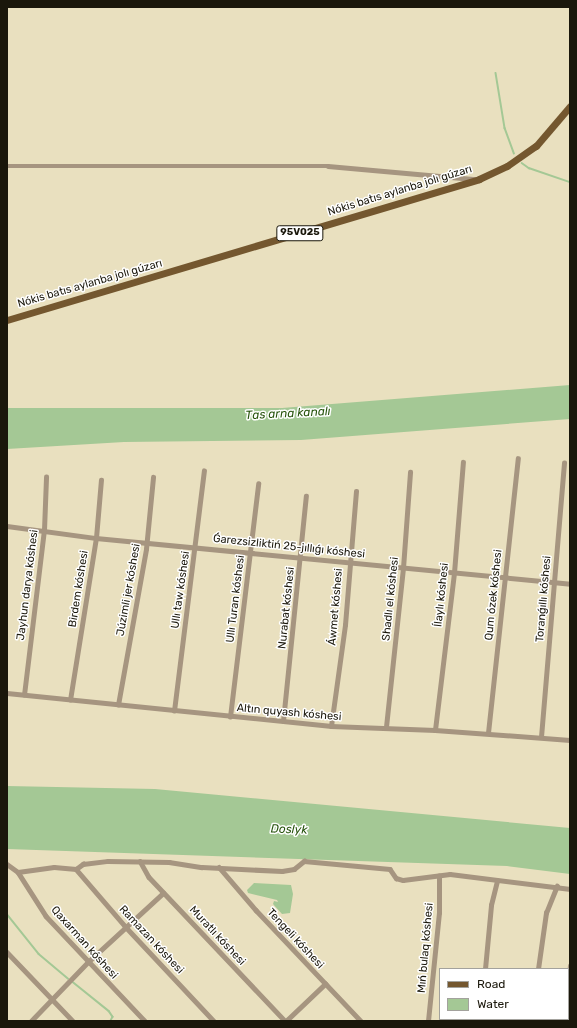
<!DOCTYPE html>
<meta charset="utf-8">
<style>
body{margin:0}
#map{position:relative;width:577px;height:1028px;overflow:hidden;background:#e9e0bf;font-family:Rubik,sans-serif}
div>[style]{position:absolute}
.water>*{inset:0;background:#a4c895}
.stream>*{height:1.5px;margin:-0.75px;padding:0 0.75px;transform-origin:0.75px;border-radius:0.75px;background:#a4c895}
.street>*{height:4.5px;margin:-2.25px;padding:0 2.25px;transform-origin:2.25px;border-radius:2.25px;background:#a69580}
.primary>*{height:7px;margin:-3.5px;padding:0 3.5px;transform-origin:3.5px;border-radius:3.5px;background:#74572f}
span{translate:-50% -50%;white-space:nowrap;text-align:center;line-height:1.15;-webkit-text-stroke:3px #fff;paint-order:stroke}
.shield-label span{padding:1px 3px;background:#fff;border:1px solid;border-radius:3px;-webkit-text-stroke-width:0}
.shield-label{font-size:10px;color:#1a170b;font-weight:700}
.street-label{font-size:11px;color:#1a170b}
.water-label{font-size:12px;color:#26530c;font-style:italic}
.frame{position:absolute;inset:0;border:8px solid #1a170b;pointer-events:none}
.legend{position:absolute;left:439px;top:968px;width:130px;height:52px;box-sizing:border-box;background:#fff;border:1px solid #a3a29d;margin:0;padding:5px 7px;list-style:none;font-size:12px;color:#1a170b}
.legend li{display:flex;align-items:center;gap:8px;height:20px}
.legend b{width:20px;border:1px solid #a3a29d}
</style>
<div id="map">
<div class="water">
<i style="clip-path:polygon(570px 385px,570px 419px,301px 440px,124px 442px,7px 449px,7px 408px,282px 408px)"></i>
<i style="clip-path:polygon(7px 786px,155px 789px,570px 828px,570px 874px,507px 866px,7px 849px)"></i>
<i style="clip-path:polygon(254px 883px,291px 885px,293px 894px,290px 913px,282px 914px,273px 904px,274px 901px,278px 902px,277px 900px,248px 893px,247px 890px)"></i>
</div>
<div class="stream">
<i style="left:496px;top:73px;width:56px;rotate:80.7deg"></i>
<i style="left:505px;top:128px;width:27px;rotate:70deg"></i>
<i style="left:522px;top:163px;width:9px;rotate:36deg"></i>
<i style="left:529px;top:168px;width:43px;rotate:18.9deg"></i>
<i style="left:7px;top:914px;width:51px;rotate:51.3deg"></i>
<i style="left:39px;top:954px;width:38px;rotate:40deg"></i>
<i style="left:73px;top:982px;width:46px;rotate:38.9deg"></i>
<i style="left:109px;top:1011px;width:7px;rotate:56deg"></i>
<i style="left:113px;top:1017px;width:4px;rotate:117deg"></i>
</div>
<div class="street">
<i style="left:7px;top:166px;width:321px"></i>
<i style="left:328px;top:166px;width:148px;rotate:5.1deg"></i>
<i style="left:7px;top:526px;width:90px;rotate:7.7deg"></i>
<i style="left:96px;top:538px;width:476px;rotate:5.5deg"></i>
<i style="left:7px;top:693px;width:326px;rotate:5.8deg"></i>
<i style="left:331px;top:726px;width:104px;rotate:2.2deg"></i>
<i style="left:435px;top:730px;width:135px;rotate:4.2deg"></i>
<i style="left:24px;top:695px;width:166px;rotate:-83.1deg"></i>
<i style="left:44px;top:530px;width:53px;rotate:-87.8deg"></i>
<i style="left:70px;top:700px;width:164px;rotate:-80.9deg"></i>
<i style="left:96px;top:538px;width:58px;rotate:-85.1deg"></i>
<i style="left:118px;top:705px;width:158px;rotate:-79.8deg"></i>
<i style="left:146px;top:549px;width:72px;rotate:-84.4deg"></i>
<i style="left:174px;top:711px;width:242px;rotate:-82.9deg"></i>
<i style="left:230px;top:717px;width:235px;rotate:-83.1deg"></i>
<i style="left:283px;top:721px;width:226px;rotate:-84.2deg"></i>
<i style="left:331px;top:726px;width:102px;rotate:-82.1deg"></i>
<i style="left:345px;top:625px;width:134px;rotate:-85.3deg"></i>
<i style="left:386px;top:727px;width:160px;rotate:-83.9deg"></i>
<i style="left:403px;top:568px;width:96px;rotate:-85.8deg"></i>
<i style="left:435px;top:730px;width:158px;rotate:-83.1deg"></i>
<i style="left:454px;top:573px;width:111px;rotate:-85.4deg"></i>
<i style="left:488px;top:733px;width:276px;rotate:-83.8deg"></i>
<i style="left:541px;top:737px;width:275px;rotate:-85.2deg"></i>
<i style="left:140px;top:861px;width:18px;rotate:61deg"></i>
<i style="left:149px;top:877px;width:198px;rotate:46.6deg"></i>
<i style="left:7px;top:864px;width:14px;rotate:36deg"></i>
<i style="left:18px;top:872px;width:36px;rotate:-8deg"></i>
<i style="left:54px;top:867px;width:22px;rotate:5deg"></i>
<i style="left:76px;top:869px;width:9px;rotate:-36deg"></i>
<i style="left:83px;top:864px;width:25px;rotate:-7deg"></i>
<i style="left:108px;top:861px;width:61px;rotate:0.9deg"></i>
<i style="left:169px;top:862px;width:33px;rotate:9deg"></i>
<i style="left:202px;top:867px;width:80px;rotate:2.9deg"></i>
<i style="left:282px;top:871px;width:12px;rotate:-9deg"></i>
<i style="left:294px;top:869px;width:13px;rotate:-39deg"></i>
<i style="left:304px;top:861px;width:86px;rotate:5.3deg"></i>
<i style="left:390px;top:869px;width:11px;rotate:56deg"></i>
<i style="left:396px;top:878px;width:7px;rotate:16deg"></i>
<i style="left:403px;top:880px;width:47px;rotate:-7.3deg"></i>
<i style="left:450px;top:874px;width:121px;rotate:7.1deg"></i>
<i style="left:219px;top:867px;width:57px;rotate:49.3deg"></i>
<i style="left:256px;top:910px;width:153px;rotate:46.6deg"></i>
<i style="left:76px;top:869px;width:75px;rotate:49.3deg"></i>
<i style="left:125px;top:926px;width:130px;rotate:46.9deg"></i>
<i style="left:18px;top:872px;width:52px;rotate:57.5deg"></i>
<i style="left:46px;top:916px;width:144px;rotate:46.7deg"></i>
<i style="left:7px;top:952px;width:95px;rotate:46.3deg"></i>
<i style="left:485px;top:969px;width:64px;rotate:-84.6deg"></i>
<i style="left:491px;top:905px;width:25px;rotate:-76deg"></i>
<i style="left:538px;top:969px;width:57px;rotate:-81.9deg"></i>
<i style="left:546px;top:913px;width:29px;rotate:-68deg"></i>
<i style="left:568px;top:988px;width:22px;rotate:-85deg"></i>
<i style="left:31px;top:1021px;width:82px;rotate:-46deg"></i>
<i style="left:88px;top:962px;width:102px;rotate:-42.6deg"></i>
<i style="left:286px;top:1021px;width:54px;rotate:-43.5deg"></i>
<i style="left:428px;top:1021px;width:109px;rotate:-84.2deg"></i>
<i style="left:439px;top:913px;width:37px;rotate:-90deg"></i>
<i style="left:481px;top:1021px;width:2px;rotate:-90deg"></i>
<i style="left:534px;top:1021px;width:2px;rotate:-63deg"></i>
<i style="left:565px;top:1021px;width:2px;rotate:-90deg"></i>
</div>
<div class="primary">
<i style="left:7px;top:320px;width:493px;rotate:-16.6deg"></i>
<i style="left:479px;top:179px;width:31px;rotate:-25deg"></i>
<i style="left:507px;top:166px;width:35px;rotate:-35deg"></i>
<i style="left:536px;top:146px;width:52px;rotate:-49.6deg"></i>
</div>
<div class="shield-label">
<span style="left:300px;top:233px">95V025</span>
</div>
<div class="street-label">
<span style="left:400px;top:191px;rotate:-17deg">Nókis batıs aylanba jolı gúzarı</span>
<span style="left:90px;top:284px;rotate:-16deg">Nókis batıs aylanba jolı gúzarı</span>
<span style="left:289px;top:547px;rotate:6deg">Ǵarezsizliktiń 25-jıllıǵı kóshesi</span>
<span style="left:28px;top:585px;rotate:-83deg">Jayhun darya kóshesi</span>
<span style="left:79px;top:589px;rotate:-81deg">Birdem kóshesi</span>
<span style="left:129px;top:590px;rotate:-80deg">Júzimli jer kóshesi</span>
<span style="left:181px;top:590px;rotate:-82deg">Ullı taw kóshesi</span>
<span style="left:442px;top:595px;rotate:-84deg">Ílaylı kóshesi</span>
<span style="left:494px;top:595px;rotate:-84deg">Qum ózek kóshesi</span>
<span style="left:236px;top:599px;rotate:-83deg">Ullı Turan kóshesi</span>
<span style="left:391px;top:599px;rotate:-84deg">Shadlı el kóshesi</span>
<span style="left:544px;top:599px;rotate:-85deg">Toranǵıllı kóshesi</span>
<span style="left:336px;top:607px;rotate:-85deg">Áwmet kóshesi</span>
<span style="left:287px;top:608px;rotate:-84deg">Nurabat kóshesi</span>
<span style="left:289px;top:713px;rotate:5deg">Altın quyash kóshesi</span>
<span style="left:217px;top:936px;rotate:47deg">Muratlı kóshesi</span>
<span style="left:295px;top:939px;rotate:47deg">Tengeli kóshesi</span>
<span style="left:151px;top:940px;rotate:47deg">Ramazan kóshesi</span>
<span style="left:84px;top:943px;rotate:48deg">Qaxarman kóshesi</span>
<span style="left:426px;top:948px;rotate:-85deg">Mıń bulaq kóshesi</span>
</div>
<div class="water-label">
<span style="left:288px;top:414px;rotate:-3deg">Tas arna kanalı</span>
<span style="left:289px;top:830px;rotate:2deg">Doslyk</span>
</div>
<div class="frame"></div>
<ul class="legend">
<li><b style="height:5px;background:#74572f"></b>Road</li>
<li><b style="height:11px;background:#a4c895"></b>Water</li>
</ul>
</div>
